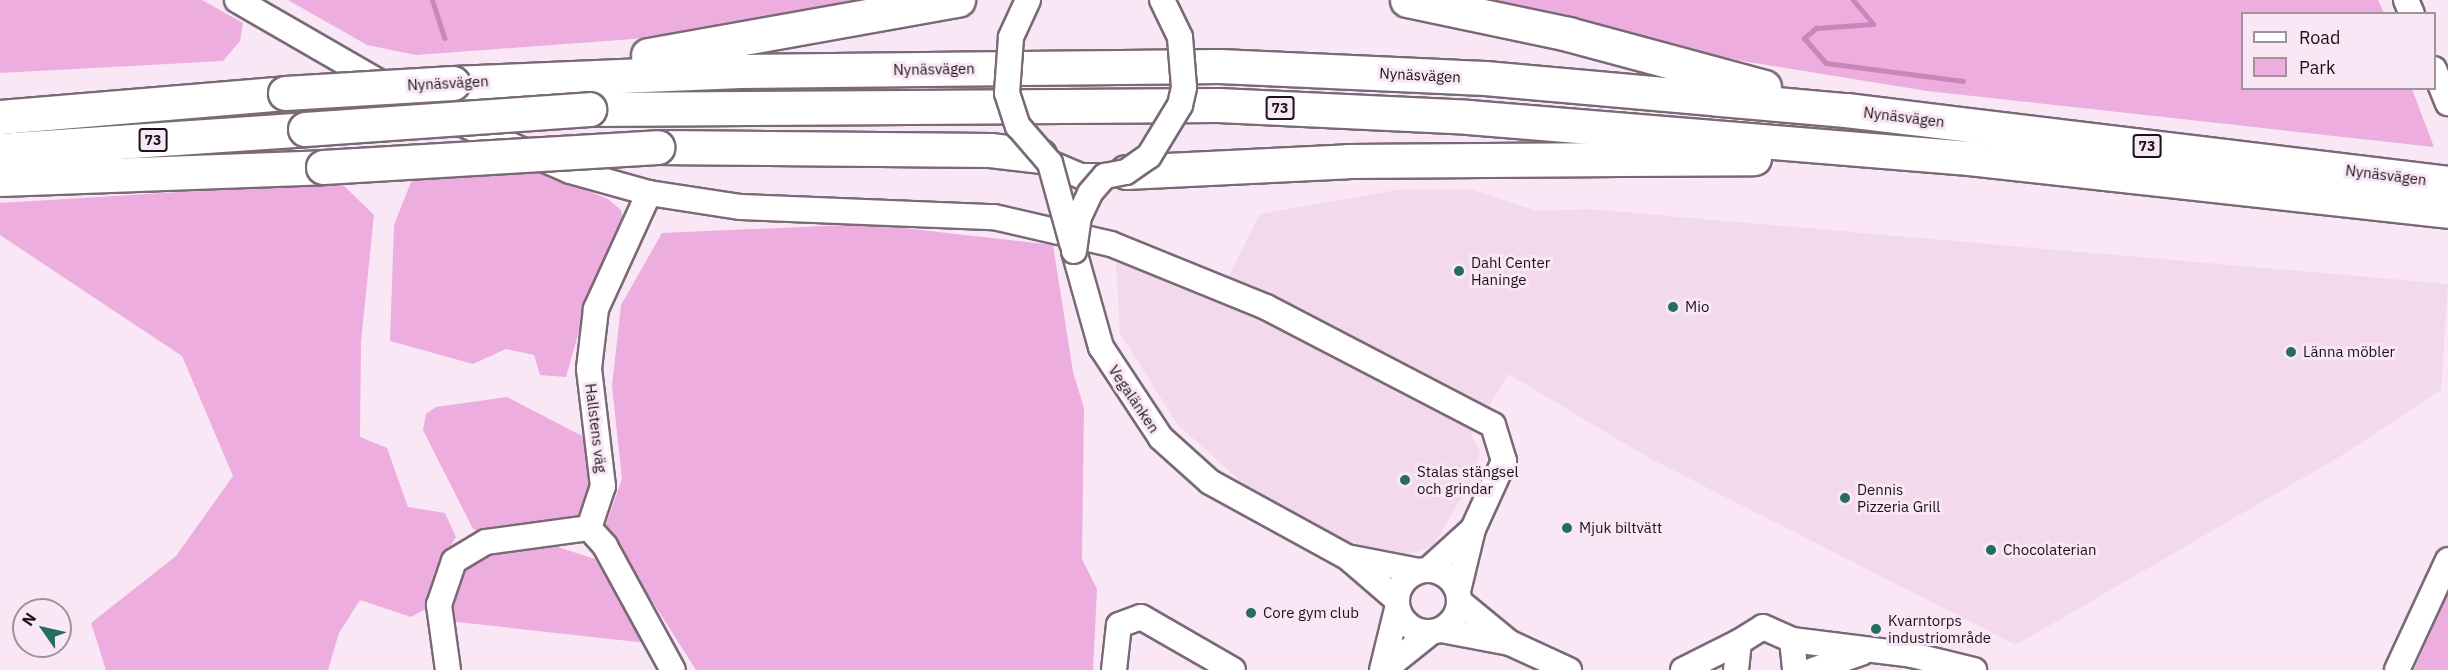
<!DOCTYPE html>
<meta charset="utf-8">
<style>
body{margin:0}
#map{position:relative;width:2448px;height:670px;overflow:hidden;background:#fae7f5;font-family:"IBM Plex Sans",sans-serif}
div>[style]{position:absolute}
.built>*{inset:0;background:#f2d9ec}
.green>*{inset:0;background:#edaddf}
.stream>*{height:5px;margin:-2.5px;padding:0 2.5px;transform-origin:2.5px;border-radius:2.5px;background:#c886ba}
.roads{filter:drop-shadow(2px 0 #7a6976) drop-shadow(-2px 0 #7a6976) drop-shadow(0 2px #7a6976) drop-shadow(0 -2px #7a6976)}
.minor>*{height:24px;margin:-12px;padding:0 12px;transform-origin:12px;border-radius:12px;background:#fff}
.minor>.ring{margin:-12px;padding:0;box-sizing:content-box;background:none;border:24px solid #fff;border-radius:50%}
.highway>*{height:33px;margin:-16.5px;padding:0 16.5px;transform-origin:16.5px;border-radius:16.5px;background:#fff}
.bridges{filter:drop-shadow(2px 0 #7a6976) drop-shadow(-2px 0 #7a6976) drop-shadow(0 2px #7a6976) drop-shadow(0 -2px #7a6976)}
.minor-bridge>*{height:24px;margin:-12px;padding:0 12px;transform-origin:12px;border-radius:12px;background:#fff}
.highway-bridge>*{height:33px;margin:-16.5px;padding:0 16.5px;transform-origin:16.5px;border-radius:16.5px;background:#fff}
.dots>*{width:16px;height:16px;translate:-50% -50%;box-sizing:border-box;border:3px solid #fae7f5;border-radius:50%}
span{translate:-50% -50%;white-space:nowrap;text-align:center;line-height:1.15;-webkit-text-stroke:6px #fae7f5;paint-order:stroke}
.shield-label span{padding:2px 4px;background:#fae7f5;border:2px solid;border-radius:4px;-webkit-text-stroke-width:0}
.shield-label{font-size:14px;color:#1a1318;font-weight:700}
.street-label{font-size:15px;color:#1a1318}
.poi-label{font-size:15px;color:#1a1318}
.left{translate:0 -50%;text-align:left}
.legend{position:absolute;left:2241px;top:12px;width:195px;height:78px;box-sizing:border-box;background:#fae7f5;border:2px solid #a0929d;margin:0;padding:8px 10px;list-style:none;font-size:18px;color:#1a1318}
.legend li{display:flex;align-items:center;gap:12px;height:30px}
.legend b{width:30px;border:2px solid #a0929d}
.north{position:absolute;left:12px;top:598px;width:60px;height:60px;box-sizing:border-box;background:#fae7f5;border:2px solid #a0929d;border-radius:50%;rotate:304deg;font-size:16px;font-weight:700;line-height:24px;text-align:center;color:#1a1318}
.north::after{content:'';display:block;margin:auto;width:21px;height:27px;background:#246c64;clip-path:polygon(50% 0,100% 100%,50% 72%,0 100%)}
</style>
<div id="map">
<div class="built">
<i style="clip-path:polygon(1470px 189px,1537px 211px,1588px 209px,2448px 284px,2441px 390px,2339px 457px,2016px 645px,1653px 460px,1508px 374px,1471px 436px,1480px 451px,1474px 477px,1433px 546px,1399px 558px,1331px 537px,1251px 490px,1178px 425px,1120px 333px,1116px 261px,1217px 300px,1260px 214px,1396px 190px)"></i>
</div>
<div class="green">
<i style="clip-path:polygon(0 0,202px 0,243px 23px,240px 41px,223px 61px,0 73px)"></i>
<i style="clip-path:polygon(288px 0,887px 0,633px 39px,416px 55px,367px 45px)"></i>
<i style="clip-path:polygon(1467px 0,2378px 0,2384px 13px,2242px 14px,2242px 88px,2412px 89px,2434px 147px,1927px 91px,1742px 61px)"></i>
<i style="clip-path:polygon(517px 163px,608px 199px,621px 210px,624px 225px,587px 303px,566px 377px,540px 375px,534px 355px,506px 349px,473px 364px,390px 341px,394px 225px,415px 172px)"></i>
<i style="clip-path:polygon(340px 182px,374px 215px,361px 342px,360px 437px,387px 448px,408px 507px,445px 513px,456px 537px,434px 573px,431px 606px,411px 617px,360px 600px,339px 633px,328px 670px,106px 670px,91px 623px,176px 556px,233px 476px,182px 356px,0 235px,0 203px)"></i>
<i style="clip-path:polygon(868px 224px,1053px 245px,1073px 372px,1084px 408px,1082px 559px,1097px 589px,1093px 670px,696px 670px,605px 527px,622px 479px,612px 386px,621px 305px,662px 233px)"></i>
<i style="clip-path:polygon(507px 397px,586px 438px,594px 496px,574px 521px,485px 533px,473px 529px,423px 430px,426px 414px,436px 407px)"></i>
<i style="clip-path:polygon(555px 546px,595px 559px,647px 643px,448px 621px,449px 595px,473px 561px,493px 551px)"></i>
<i style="clip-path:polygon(2448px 594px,2448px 670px,2414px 670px)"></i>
</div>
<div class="stream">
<i style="left:432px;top:0;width:40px;rotate:72deg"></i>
<i style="left:1853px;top:0;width:31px;rotate:50deg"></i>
<i style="left:1873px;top:24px;width:57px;rotate:176deg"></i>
<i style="left:1816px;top:28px;width:16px;rotate:140deg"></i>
<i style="left:1804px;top:38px;width:33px;rotate:49deg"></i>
<i style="left:1826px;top:63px;width:138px;rotate:7.5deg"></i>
</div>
<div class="roads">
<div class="minor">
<i style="left:237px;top:0;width:210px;rotate:30deg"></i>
<i style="left:419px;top:105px;width:165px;rotate:23.6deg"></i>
<i style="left:570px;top:171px;width:82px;rotate:15.6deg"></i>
<i style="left:649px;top:193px;width:93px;rotate:8.7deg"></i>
<i style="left:741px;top:207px;width:253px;rotate:2.3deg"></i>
<i style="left:994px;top:217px;width:120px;rotate:13deg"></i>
<i style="left:1111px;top:244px;width:167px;rotate:22.1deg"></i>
<i style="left:1266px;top:307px;width:256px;rotate:27.5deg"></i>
<i style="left:1493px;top:425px;width:38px;rotate:73deg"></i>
<i style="left:1504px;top:461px;width:75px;rotate:114.5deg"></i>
<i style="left:1473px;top:529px;width:64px;rotate:103.6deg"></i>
<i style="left:2406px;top:0;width:15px;rotate:67deg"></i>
<i style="left:2434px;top:69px;width:37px;rotate:68deg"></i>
<i style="left:1050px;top:163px;width:34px;rotate:23deg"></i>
<i style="left:1081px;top:176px;width:24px"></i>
<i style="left:649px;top:193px;width:128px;rotate:114.6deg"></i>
<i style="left:596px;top:309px;width:60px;rotate:96.7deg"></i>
<i style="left:589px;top:369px;width:118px;rotate:83.2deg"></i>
<i style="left:603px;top:486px;width:44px;rotate:108.4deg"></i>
<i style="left:589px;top:528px;width:24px;rotate:48deg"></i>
<i style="left:605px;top:546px;width:141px;rotate:61.3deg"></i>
<i style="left:1074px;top:251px;width:100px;rotate:74.3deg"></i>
<i style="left:1101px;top:347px;width:109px;rotate:56.6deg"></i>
<i style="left:1161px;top:438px;width:66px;rotate:41.9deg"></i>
<i style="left:1210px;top:482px;width:156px;rotate:28.7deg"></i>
<i style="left:1347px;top:557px;width:65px;rotate:40.6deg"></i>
<i style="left:1352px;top:558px;width:67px;rotate:11.1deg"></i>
<i style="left:1429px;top:569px;width:59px;rotate:-42.3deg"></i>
<i class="ring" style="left:1397px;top:570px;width:38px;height:38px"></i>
<i style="left:1460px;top:602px;width:65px;rotate:39.4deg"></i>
<i style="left:1510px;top:643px;width:65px;rotate:24.6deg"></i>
<i style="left:1441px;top:630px;width:70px;rotate:10.7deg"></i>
<i style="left:1792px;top:640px;width:121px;rotate:7.1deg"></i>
<i style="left:1912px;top:655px;width:64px;rotate:13.6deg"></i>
<i style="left:448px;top:670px;width:66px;rotate:-97.9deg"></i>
<i style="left:439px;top:605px;width:46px;rotate:-71.2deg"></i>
<i style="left:454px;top:561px;width:37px;rotate:-31deg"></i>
<i style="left:486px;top:542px;width:104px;rotate:-7.7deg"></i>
<i style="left:1114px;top:670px;width:45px;rotate:-83.7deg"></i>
<i style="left:1119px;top:625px;width:23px;rotate:-20deg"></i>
<i style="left:1141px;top:617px;width:106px;rotate:29.9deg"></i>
<i style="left:1382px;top:670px;width:63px;rotate:-76.2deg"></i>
<i style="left:1384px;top:670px;width:59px;rotate:-38.8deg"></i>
<i style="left:1683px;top:670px;width:63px;rotate:-26.6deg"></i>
<i style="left:1736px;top:670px;width:28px;rotate:-84deg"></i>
<i style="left:1739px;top:642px;width:28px;rotate:-32deg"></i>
<i style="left:1763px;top:627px;width:32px;rotate:24deg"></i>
<i style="left:1792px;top:640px;width:30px;rotate:84deg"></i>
<i style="left:1813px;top:670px;width:51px;rotate:-19.5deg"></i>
<i style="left:2397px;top:670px;width:121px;rotate:-65.1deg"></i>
</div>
<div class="highway">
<i style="left:1407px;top:0;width:165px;rotate:11.9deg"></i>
<i style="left:1568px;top:34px;width:203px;rotate:15.1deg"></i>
<i style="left:648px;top:55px;width:315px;rotate:-10.1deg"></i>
<i style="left:453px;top:83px;width:287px;rotate:-2.4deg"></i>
<i style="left:740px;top:71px;width:479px;rotate:-0.6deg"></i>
<i style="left:1219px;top:66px;width:266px;rotate:2.6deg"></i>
<i style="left:1485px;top:78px;width:362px;rotate:5.1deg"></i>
<i style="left:1846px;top:110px;width:606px;rotate:6.91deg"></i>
<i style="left:589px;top:109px;width:629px;rotate:-0.36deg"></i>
<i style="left:1218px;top:105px;width:250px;rotate:2.7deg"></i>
<i style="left:1468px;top:117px;width:503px;rotate:4.68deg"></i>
<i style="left:1969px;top:158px;width:482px;rotate:6.3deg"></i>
<i style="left:0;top:117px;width:286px;rotate:-4.8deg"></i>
<i style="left:657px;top:147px;width:333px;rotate:0.5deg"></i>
<i style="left:990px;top:150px;width:50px;rotate:6.8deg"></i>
<i style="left:0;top:150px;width:306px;rotate:-3.9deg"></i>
<i style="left:1126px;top:172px;width:222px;rotate:-2.8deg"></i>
<i style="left:1348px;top:161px;width:406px;rotate:-0.4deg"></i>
<i style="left:0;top:179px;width:323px;rotate:-2.1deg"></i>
</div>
</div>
<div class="bridges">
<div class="minor-bridge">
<i style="left:1028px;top:0;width:41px;rotate:114.7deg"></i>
<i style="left:1011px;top:37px;width:56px;rotate:94.1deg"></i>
<i style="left:1007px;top:93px;width:35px;rotate:72deg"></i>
<i style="left:1018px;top:126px;width:49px;rotate:49.1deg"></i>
<i style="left:1050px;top:163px;width:83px;rotate:74.6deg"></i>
<i style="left:1074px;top:251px;width:34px;rotate:-82deg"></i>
<i style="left:1079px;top:217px;width:26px;rotate:-65deg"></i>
<i style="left:1090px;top:193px;width:23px;rotate:-49deg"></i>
<i style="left:1105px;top:176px;width:21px;rotate:-11deg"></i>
<i style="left:1126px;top:172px;width:28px;rotate:-35deg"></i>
<i style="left:1149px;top:156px;width:60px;rotate:-58.7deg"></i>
<i style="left:1180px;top:105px;width:18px;rotate:-77deg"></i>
<i style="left:1184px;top:87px;width:50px;rotate:-94.6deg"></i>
<i style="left:1180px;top:37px;width:41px;rotate:-115.9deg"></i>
</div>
<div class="highway-bridge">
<i style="left:285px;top:93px;width:168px;rotate:-3.4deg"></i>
<i style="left:305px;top:129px;width:285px;rotate:-4deg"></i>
<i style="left:323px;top:167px;width:335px;rotate:-3.4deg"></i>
</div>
</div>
<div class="dots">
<i style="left:1459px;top:271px;background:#246c64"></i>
<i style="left:1673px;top:307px;background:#246c64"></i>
<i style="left:2291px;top:352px;background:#246c64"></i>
<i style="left:1405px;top:480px;background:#246c64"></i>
<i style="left:1845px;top:498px;background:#246c64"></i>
<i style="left:1567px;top:528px;background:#246c64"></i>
<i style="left:1991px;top:550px;background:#246c64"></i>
<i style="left:1251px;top:613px;background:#246c64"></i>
<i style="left:1876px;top:629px;background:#246c64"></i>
</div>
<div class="shield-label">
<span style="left:1280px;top:108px">73</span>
<span style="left:153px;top:140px">73</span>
<span style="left:2147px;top:146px">73</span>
</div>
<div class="street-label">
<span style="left:934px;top:69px;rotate:-1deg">Nynäsvägen</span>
<span style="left:1420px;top:75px;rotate:3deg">Nynäsvägen</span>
<span style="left:448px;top:83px;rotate:-3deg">Nynäsvägen</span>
<span style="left:1904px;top:117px;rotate:7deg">Nynäsvägen</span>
<span style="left:2386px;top:175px;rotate:7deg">Nynäsvägen</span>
<span style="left:1134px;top:399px;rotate:56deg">Vegalänken</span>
<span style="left:596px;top:428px;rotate:83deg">Hallstens väg</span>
</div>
<div class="poi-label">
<span class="left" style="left:1471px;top:271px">Dahl Center<br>Haninge</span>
<span class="left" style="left:1685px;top:307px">Mio</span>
<span class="left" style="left:2303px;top:352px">Länna möbler</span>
<span class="left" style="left:1417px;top:480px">Stalas stängsel<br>och grindar</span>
<span class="left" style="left:1857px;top:498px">Dennis<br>Pizzeria Grill</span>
<span class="left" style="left:1579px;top:528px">Mjuk biltvätt</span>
<span class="left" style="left:2003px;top:550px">Chocolaterian</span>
<span class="left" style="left:1263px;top:613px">Core gym club</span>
<span class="left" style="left:1888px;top:629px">Kvarntorps<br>industriområde</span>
</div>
<ul class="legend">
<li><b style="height:8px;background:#fff"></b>Road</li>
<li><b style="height:16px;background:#edaddf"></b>Park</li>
</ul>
<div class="north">N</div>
</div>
